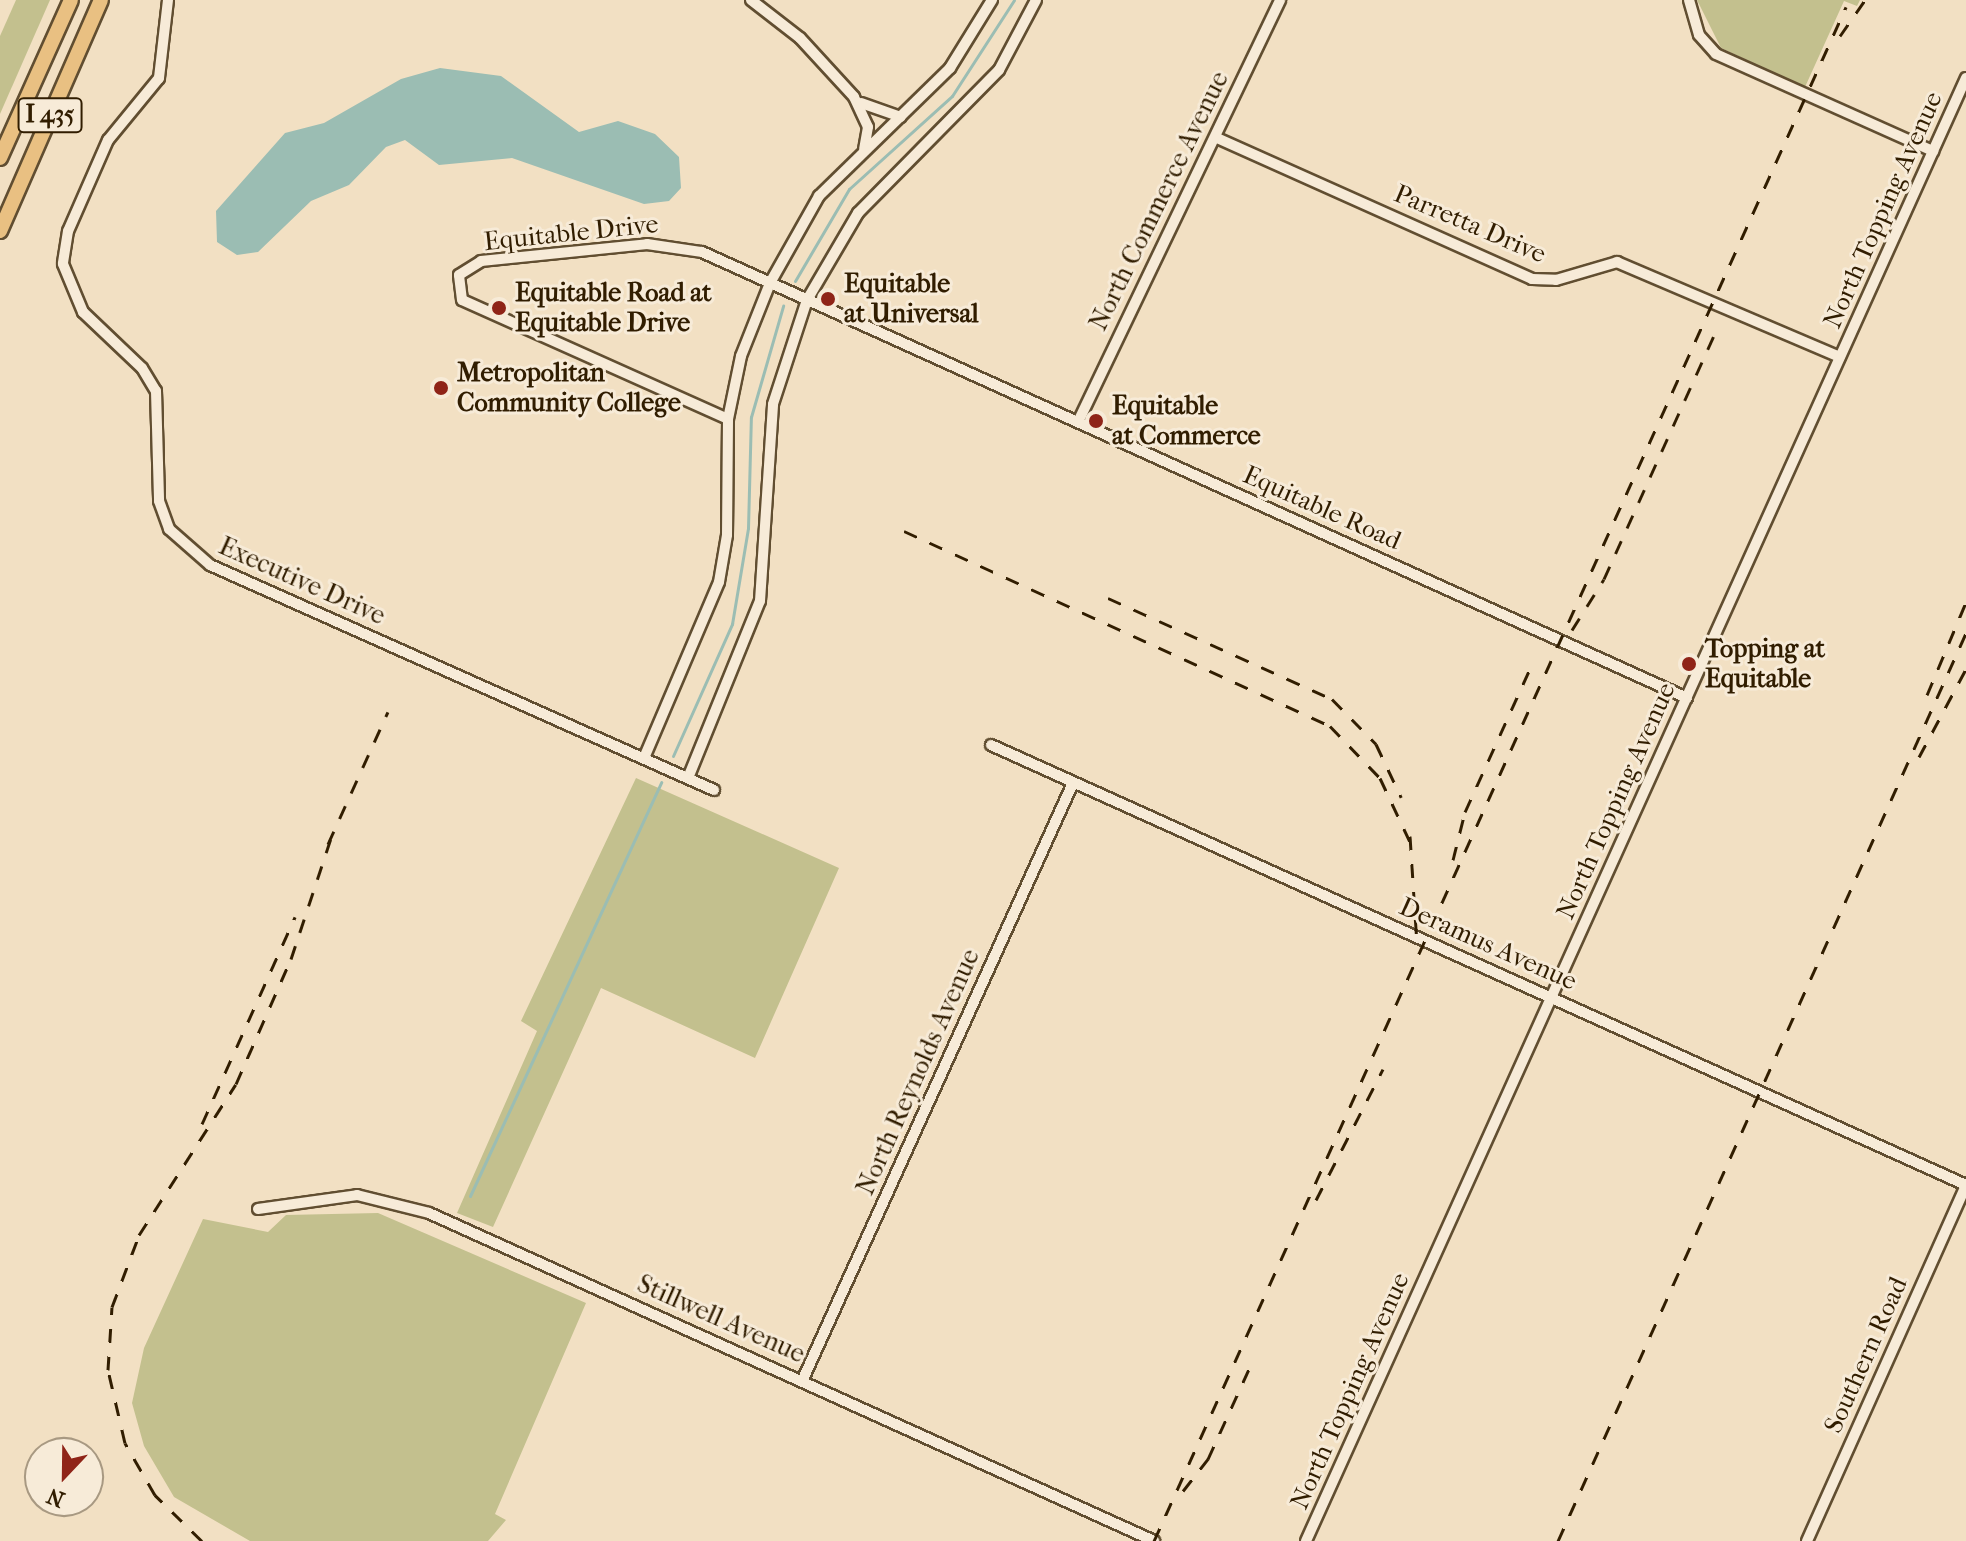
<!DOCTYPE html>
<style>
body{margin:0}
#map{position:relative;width:1966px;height:1541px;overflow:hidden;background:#f2e0c3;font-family:"IM FELL French Canon",serif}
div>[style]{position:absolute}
.green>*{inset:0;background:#c3c08e}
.water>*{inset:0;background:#9bbdb3}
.stream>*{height:3px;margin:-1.5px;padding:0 1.5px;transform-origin:1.5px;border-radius:1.5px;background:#9bbdb3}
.roads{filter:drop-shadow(2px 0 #614e31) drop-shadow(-2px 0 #614e31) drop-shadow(0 2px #614e31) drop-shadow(0 -2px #614e31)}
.minor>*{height:10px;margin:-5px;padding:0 5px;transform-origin:5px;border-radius:5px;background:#f7ebd8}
.highway>*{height:14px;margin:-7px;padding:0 7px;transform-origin:7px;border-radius:7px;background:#e9c082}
.rail>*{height:3px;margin-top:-1.5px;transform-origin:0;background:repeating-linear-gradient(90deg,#311d00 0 14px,transparent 0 28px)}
.dots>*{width:22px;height:22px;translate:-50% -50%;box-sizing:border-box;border:4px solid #f7ebd8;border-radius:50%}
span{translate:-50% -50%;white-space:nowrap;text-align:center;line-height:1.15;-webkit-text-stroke:6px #f7ebd8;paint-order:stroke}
.shield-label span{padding:2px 6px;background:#f7ebd8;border:2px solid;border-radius:6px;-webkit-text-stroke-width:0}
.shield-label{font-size:24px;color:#311d00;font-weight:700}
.street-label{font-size:26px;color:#311d00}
.poi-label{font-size:26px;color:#311d00;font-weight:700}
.left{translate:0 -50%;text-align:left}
.north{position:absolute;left:24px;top:1437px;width:80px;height:80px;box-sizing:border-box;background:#f7ebd8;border:2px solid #a89982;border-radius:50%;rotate:202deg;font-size:22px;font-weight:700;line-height:32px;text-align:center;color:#311d00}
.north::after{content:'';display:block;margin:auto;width:28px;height:36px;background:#8f2418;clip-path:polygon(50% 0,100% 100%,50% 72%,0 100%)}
</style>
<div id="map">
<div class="green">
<i style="clip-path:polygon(16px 0,50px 0,0 114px,0 36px)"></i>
<i style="clip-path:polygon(1697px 0,1860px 0,1857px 6px,1844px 1px,1805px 87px,1721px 48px)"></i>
<i style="clip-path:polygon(636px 778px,839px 868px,755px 1058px,601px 988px,493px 1227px,457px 1213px,537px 1031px,521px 1021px)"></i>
<i style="clip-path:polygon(378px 1213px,586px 1303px,495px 1514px,506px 1520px,488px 1541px,250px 1541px,174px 1497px,144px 1446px,132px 1403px,144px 1348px,203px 1219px,268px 1232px,286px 1215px)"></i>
</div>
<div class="water">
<i style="clip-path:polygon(440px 68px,501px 76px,579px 132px,618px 121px,655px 134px,679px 157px,681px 188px,669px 201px,644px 204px,512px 158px,439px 165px,405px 140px,386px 147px,349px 185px,311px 201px,258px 252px,237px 255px,217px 242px,216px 211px,285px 133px,324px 123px,401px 79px)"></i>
</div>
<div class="stream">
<i style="left:795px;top:281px;width:107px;rotate:-59.6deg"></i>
<i style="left:849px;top:189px;width:139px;rotate:-42.1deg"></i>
<i style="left:952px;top:96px;width:114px;rotate:-57.1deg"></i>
<i style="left:673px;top:756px;width:145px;rotate:-65.9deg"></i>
<i style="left:732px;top:624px;width:97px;rotate:-80.5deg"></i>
<i style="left:748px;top:528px;width:111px;rotate:-88.5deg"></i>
<i style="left:751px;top:417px;width:116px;rotate:-73.9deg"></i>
<i style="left:470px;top:1196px;width:456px;rotate:-65.2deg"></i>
</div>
<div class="roads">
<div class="minor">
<i style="left:168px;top:0;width:79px;rotate:96.6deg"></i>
<i style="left:159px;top:78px;width:80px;rotate:129.4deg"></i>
<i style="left:108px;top:140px;width:99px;rotate:113.7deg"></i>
<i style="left:68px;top:231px;width:33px;rotate:99deg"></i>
<i style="left:63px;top:264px;width:52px;rotate:67.4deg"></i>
<i style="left:83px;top:312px;width:81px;rotate:43.5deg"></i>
<i style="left:142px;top:368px;width:27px;rotate:59deg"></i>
<i style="left:156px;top:391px;width:110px;rotate:88.4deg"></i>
<i style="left:159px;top:501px;width:30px;rotate:70deg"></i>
<i style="left:169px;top:529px;width:55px;rotate:41.3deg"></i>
<i style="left:210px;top:565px;width:552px;rotate:24.06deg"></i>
<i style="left:751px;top:0;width:62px;rotate:37.8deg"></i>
<i style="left:800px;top:38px;width:80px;rotate:47.5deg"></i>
<i style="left:854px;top:97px;width:33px;rotate:65deg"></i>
<i style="left:868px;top:127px;width:22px;rotate:100deg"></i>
<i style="left:1689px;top:0;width:36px;rotate:74deg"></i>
<i style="left:1699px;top:35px;width:25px;rotate:48deg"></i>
<i style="left:1716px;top:54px;width:238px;rotate:24.1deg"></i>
<i style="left:861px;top:103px;width:42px;rotate:19.3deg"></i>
<i style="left:1217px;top:138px;width:345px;rotate:24.1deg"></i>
<i style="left:1532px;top:279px;width:24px;rotate:2deg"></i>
<i style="left:1556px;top:280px;width:64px;rotate:-16.4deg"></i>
<i style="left:1617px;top:262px;width:242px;rotate:23.1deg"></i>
<i style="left:728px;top:419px;width:291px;rotate:-155.9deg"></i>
<i style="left:462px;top:300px;width:25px;rotate:-97deg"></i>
<i style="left:459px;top:275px;width:26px;rotate:-32deg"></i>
<i style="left:481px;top:261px;width:167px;rotate:-5.8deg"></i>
<i style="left:647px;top:244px;width:56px;rotate:8.3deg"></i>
<i style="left:702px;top:252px;width:1081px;rotate:24.36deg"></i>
<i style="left:1078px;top:422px;width:468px;rotate:-64.4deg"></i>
<i style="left:991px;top:745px;width:1070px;rotate:24.29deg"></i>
<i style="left:644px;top:758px;width:191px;rotate:-66.9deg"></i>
<i style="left:719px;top:582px;width:48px;rotate:-80.3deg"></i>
<i style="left:727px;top:535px;width:116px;rotate:-89.5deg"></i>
<i style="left:728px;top:419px;width:64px;rotate:-78.3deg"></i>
<i style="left:741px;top:356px;width:79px;rotate:-68.3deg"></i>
<i style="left:770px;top:283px;width:100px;rotate:-60.6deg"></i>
<i style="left:819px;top:196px;width:183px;rotate:-44.3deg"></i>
<i style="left:950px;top:68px;width:80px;rotate:-58.3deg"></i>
<i style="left:688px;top:778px;width:191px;rotate:-67.9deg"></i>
<i style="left:760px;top:601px;width:197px;rotate:-86.2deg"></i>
<i style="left:773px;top:404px;width:109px;rotate:-71.9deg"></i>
<i style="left:807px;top:300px;width:101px;rotate:-59.6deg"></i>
<i style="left:858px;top:213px;width:201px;rotate:-45.4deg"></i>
<i style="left:999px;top:70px;width:79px;rotate:-62.1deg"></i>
<i style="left:258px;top:1209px;width:100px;rotate:-8deg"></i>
<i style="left:357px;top:1195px;width:74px;rotate:14deg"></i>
<i style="left:429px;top:1213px;width:796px;rotate:24.34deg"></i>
<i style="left:803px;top:1379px;width:654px;rotate:-65.63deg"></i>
<i style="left:1306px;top:1541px;width:1605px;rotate:-65.72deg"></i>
<i style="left:1807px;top:1541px;width:389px;rotate:-65.9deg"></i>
</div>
<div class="highway">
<i style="left:0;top:158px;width:173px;rotate:-65.8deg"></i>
<i style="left:0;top:231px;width:252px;rotate:-66.4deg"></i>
</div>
</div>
<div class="rail">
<i style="left:1840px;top:36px;width:44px;rotate:-55.2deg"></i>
<i style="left:904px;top:531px;width:469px;rotate:24.6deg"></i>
<i style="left:1330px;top:726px;width:72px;rotate:46.1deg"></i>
<i style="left:1380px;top:778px;width:75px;rotate:64.8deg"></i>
<i style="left:1108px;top:598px;width:246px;rotate:24.3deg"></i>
<i style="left:1332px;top:699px;width:63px;rotate:45.6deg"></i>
<i style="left:1376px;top:744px;width:59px;rotate:64.7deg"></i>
<i style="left:1572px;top:630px;width:60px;rotate:-57.9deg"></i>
<i style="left:1604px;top:579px;width:268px;rotate:-65.7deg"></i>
<i style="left:1927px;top:695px;width:101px;rotate:-67.2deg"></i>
<i style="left:1919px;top:757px;width:100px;rotate:-61.9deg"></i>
<i style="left:1410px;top:836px;width:107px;rotate:86.3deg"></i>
<i style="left:328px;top:844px;width:145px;rotate:-65.6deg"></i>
<i style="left:1453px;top:860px;width:49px;rotate:-76deg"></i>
<i style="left:1465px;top:812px;width:155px;rotate:-65.6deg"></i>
<i style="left:202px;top:1124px;width:227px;rotate:-65.8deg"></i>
<i style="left:1316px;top:1200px;width:147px;rotate:-62.9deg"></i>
<i style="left:1183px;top:1491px;width:41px;rotate:-52deg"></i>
<i style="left:1208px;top:1459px;width:99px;rotate:-65.5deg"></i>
<i style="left:202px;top:1541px;width:66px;rotate:-135.6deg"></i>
<i style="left:155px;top:1495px;width:60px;rotate:-120deg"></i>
<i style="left:125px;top:1443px;width:75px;rotate:-103.1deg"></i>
<i style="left:108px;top:1370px;width:63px;rotate:-86.4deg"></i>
<i style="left:112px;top:1307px;width:77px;rotate:-69.4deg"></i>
<i style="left:139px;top:1235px;width:179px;rotate:-57.3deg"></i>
<i style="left:236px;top:1084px;width:137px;rotate:-66.3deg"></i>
<i style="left:291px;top:959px;width:131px;rotate:-71.7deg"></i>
<i style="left:1154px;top:1541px;width:1683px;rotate:-65.72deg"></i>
<i style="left:1558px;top:1541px;width:995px;rotate:-65.8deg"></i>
</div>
<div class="dots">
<i style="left:828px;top:299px;background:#8f2418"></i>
<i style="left:499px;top:308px;background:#8f2418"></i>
<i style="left:441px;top:388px;background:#8f2418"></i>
<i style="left:1096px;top:421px;background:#8f2418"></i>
<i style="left:1689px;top:664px;background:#8f2418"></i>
</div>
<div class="shield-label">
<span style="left:50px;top:115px">I 435</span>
</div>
<div class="street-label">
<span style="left:1159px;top:201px;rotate:-64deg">North Commerce Avenue</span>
<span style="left:1883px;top:210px;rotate:-66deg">North Topping Avenue</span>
<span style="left:1470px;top:224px;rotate:23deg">Parretta Drive</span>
<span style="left:571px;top:233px;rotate:-6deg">Equitable Drive</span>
<span style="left:1322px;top:508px;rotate:24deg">Equitable Road</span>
<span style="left:302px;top:581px;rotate:24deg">Executive Drive</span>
<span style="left:1616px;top:801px;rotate:-66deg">North Topping Avenue</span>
<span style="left:1488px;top:944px;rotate:24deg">Deramus Avenue</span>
<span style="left:918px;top:1072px;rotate:-66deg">North Reynolds Avenue</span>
<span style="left:721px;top:1319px;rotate:24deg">Stillwell Avenue</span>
<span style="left:1866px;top:1355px;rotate:-66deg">Southern Road</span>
<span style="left:1350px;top:1391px;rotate:-66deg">North Topping Avenue</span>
</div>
<div class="poi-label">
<span class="left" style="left:844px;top:299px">Equitable<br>at Universal</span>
<span class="left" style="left:515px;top:308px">Equitable Road at<br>Equitable Drive</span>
<span class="left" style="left:457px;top:388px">Metropolitan<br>Community College</span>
<span class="left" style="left:1112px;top:421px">Equitable<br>at Commerce</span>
<span class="left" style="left:1705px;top:664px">Topping at<br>Equitable</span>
</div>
<div class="north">N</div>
</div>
